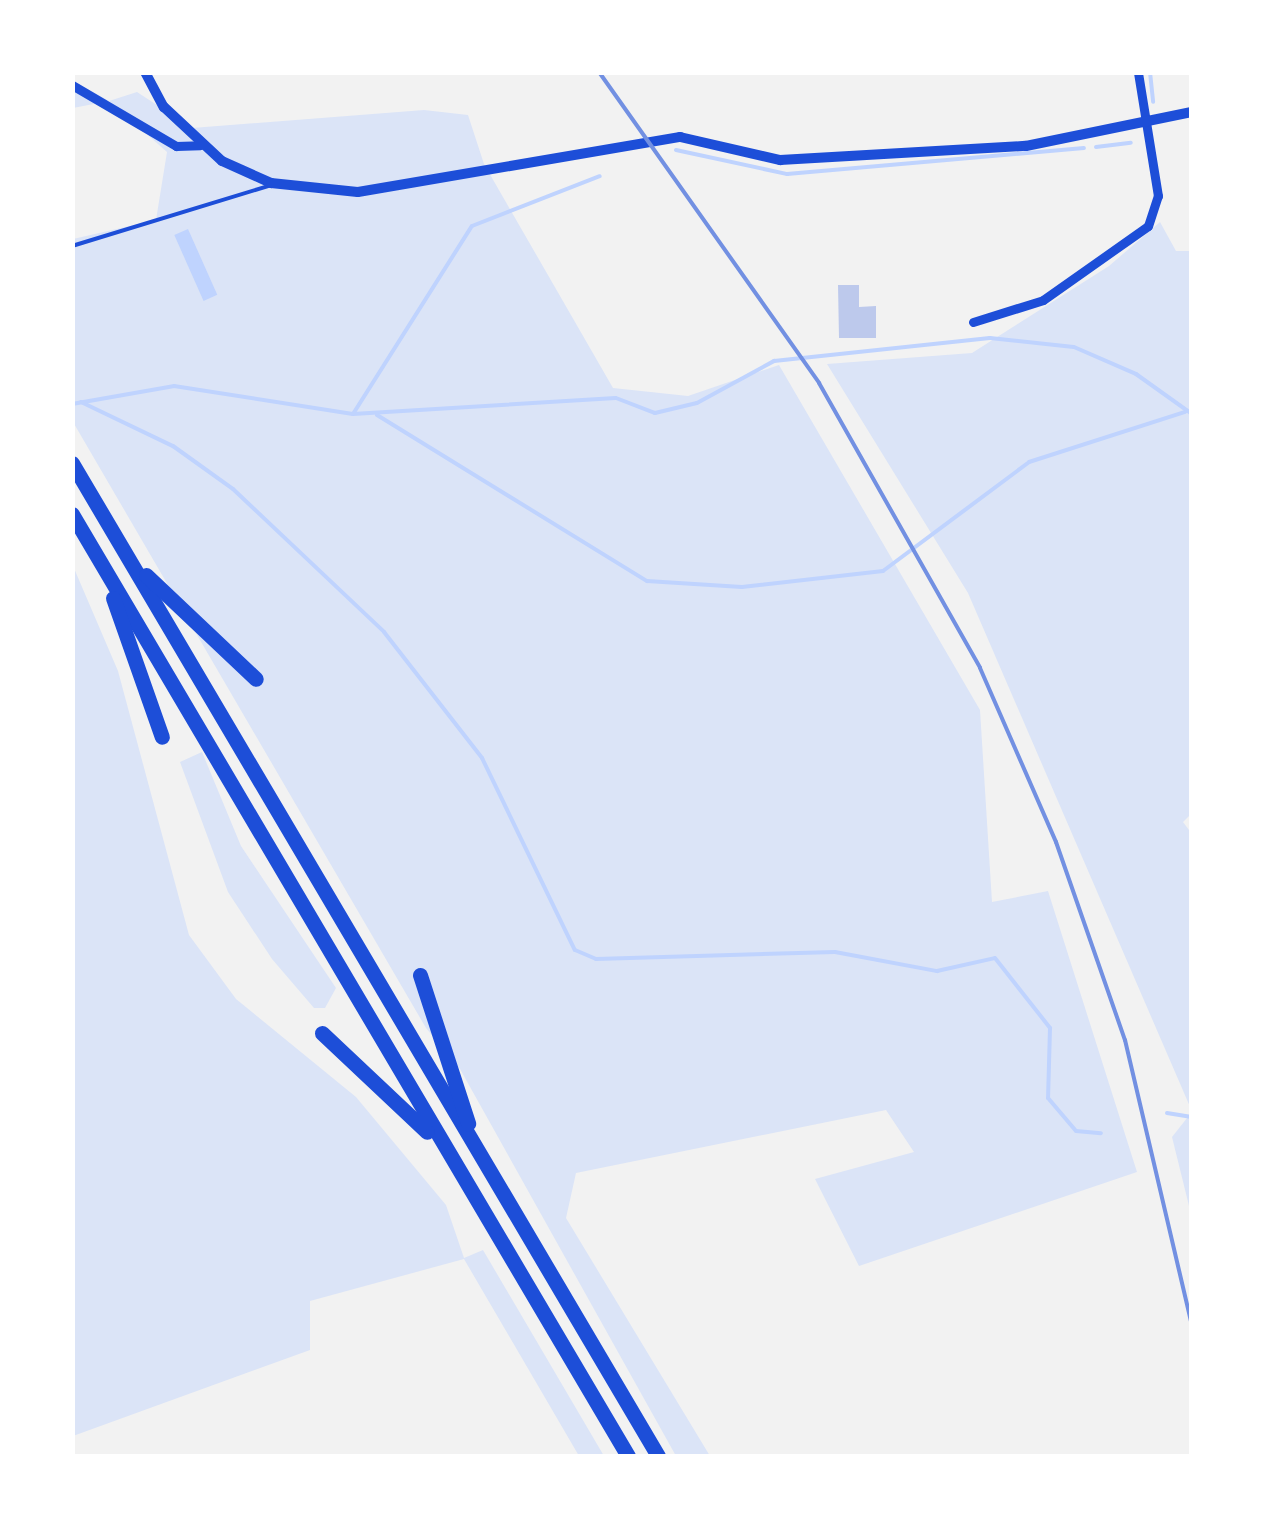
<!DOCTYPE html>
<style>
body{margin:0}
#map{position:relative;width:1264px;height:1529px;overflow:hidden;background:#f2f2f2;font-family:"Fira Sans",sans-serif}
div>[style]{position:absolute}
.green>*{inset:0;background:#dbe4f7}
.water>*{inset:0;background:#bfd3fe;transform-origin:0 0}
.stream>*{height:4px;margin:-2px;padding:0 2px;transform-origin:2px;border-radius:2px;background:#bfd3fe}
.building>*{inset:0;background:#bdc9ec}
.service>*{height:4px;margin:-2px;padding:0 2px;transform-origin:2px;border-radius:2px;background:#1d4ed8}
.minor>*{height:9px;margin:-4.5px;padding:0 4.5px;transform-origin:4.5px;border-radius:4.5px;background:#1d4ed8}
.tertiary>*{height:10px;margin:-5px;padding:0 5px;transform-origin:5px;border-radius:5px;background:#1d4ed8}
.motorway>*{height:15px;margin:-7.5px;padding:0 7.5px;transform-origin:7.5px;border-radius:7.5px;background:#1d4ed8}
.rail>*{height:4px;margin:-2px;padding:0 2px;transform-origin:2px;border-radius:2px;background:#7290e2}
span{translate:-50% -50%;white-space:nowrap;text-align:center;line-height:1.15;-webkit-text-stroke:10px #fff;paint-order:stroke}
.frame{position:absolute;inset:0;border:75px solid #fff;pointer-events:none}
</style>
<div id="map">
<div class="green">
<i style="clip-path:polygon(72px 80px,109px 101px,137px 92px,192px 128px,424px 110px,468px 115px,484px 164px,613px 388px,688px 396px,779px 365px,980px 710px,992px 902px,1048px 891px,1137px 1172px,859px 1266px,815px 1179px,914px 1152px,886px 1110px,576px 1173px,566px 1218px,710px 1456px,676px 1456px,460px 1069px,426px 1028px,73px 422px,73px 239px,156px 220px,167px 152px,109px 101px,73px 108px)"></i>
<i style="clip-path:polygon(1160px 222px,1176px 251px,1192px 251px,1192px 813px,1183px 822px,1192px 834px,1191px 1109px,968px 593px,827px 364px,972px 353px,1109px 266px)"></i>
<i style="clip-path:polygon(73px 566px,118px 671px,189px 935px,236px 999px,356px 1097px,446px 1205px,464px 1258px,483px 1250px,604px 1456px,579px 1456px,464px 1259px,310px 1301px,310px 1350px,73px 1436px)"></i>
<i style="clip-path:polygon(202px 752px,241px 846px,336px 988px,325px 1008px,314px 1008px,272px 959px,228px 892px,180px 762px)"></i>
<i style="clip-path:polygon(1191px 1113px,1191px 1214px,1172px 1137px)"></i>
</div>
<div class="water">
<i style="left:188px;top:229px;width:72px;height:15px;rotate:66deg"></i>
</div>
<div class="stream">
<i style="left:1150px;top:72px;width:30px;rotate:84deg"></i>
<i style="left:1096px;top:147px;width:35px;rotate:-7deg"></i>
<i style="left:676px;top:150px;width:114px;rotate:12.2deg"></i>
<i style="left:787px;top:174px;width:298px;rotate:-5deg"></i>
<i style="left:81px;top:402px;width:102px;rotate:25.6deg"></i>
<i style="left:173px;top:446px;width:74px;rotate:35.6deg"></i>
<i style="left:233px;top:489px;width:208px;rotate:43.4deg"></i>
<i style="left:384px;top:632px;width:160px;rotate:52.1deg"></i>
<i style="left:482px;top:758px;width:213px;rotate:64.2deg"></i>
<i style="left:575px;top:950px;width:23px;rotate:23deg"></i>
<i style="left:596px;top:959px;width:239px;rotate:-1.7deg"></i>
<i style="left:835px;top:952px;width:104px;rotate:10.6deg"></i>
<i style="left:937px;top:971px;width:59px;rotate:-12.6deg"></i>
<i style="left:995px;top:958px;width:89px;rotate:51.8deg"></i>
<i style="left:1050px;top:1028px;width:70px;rotate:91.6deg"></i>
<i style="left:1048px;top:1098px;width:43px;rotate:49.7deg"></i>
<i style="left:1076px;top:1131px;width:25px;rotate:5deg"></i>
<i style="left:72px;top:404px;width:104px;rotate:-10deg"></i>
<i style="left:174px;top:386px;width:181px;rotate:8.9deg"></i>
<i style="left:353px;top:414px;width:263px;rotate:-3.5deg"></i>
<i style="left:616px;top:398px;width:42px;rotate:21deg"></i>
<i style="left:655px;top:413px;width:43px;rotate:-13.4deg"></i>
<i style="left:697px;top:403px;width:88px;rotate:-28.6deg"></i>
<i style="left:774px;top:361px;width:217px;rotate:-6.1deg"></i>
<i style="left:990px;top:338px;width:84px;rotate:6.1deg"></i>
<i style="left:1074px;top:347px;width:68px;rotate:23.5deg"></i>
<i style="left:1136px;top:374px;width:69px;rotate:35.5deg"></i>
<i style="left:353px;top:414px;width:222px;rotate:-57.7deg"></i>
<i style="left:472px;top:226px;width:137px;rotate:-21.3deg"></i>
<i style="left:377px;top:415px;width:317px;rotate:31.6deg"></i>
<i style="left:647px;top:581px;width:95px;rotate:3.6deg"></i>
<i style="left:742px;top:587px;width:142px;rotate:-6.5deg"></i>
<i style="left:883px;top:571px;width:182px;rotate:-36.7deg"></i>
<i style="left:1029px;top:462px;width:164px;rotate:-17.8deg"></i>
<i style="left:1167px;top:1113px;width:25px;rotate:9deg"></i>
</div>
<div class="building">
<i style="clip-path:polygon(838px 285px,859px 285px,859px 307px,876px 306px,876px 338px,839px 338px)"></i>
</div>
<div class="service">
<i style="left:72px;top:246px;width:205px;rotate:-17deg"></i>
</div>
<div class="minor">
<i style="left:72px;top:85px;width:121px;rotate:30.4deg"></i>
<i style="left:176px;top:146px;width:24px;rotate:-2deg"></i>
<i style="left:973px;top:322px;width:73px;rotate:-17.4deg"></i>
<i style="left:1043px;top:300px;width:128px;rotate:-35.2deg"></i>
<i style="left:1148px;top:226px;width:32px;rotate:-72deg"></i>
<i style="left:1158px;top:196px;width:126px;rotate:-99.2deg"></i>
</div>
<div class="tertiary">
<i style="left:145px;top:72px;width:40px;rotate:62deg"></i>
<i style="left:164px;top:107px;width:79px;rotate:43deg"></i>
<i style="left:222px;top:161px;width:54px;rotate:24.2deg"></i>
<i style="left:271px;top:183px;width:87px;rotate:5.9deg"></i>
<i style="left:358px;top:192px;width:327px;rotate:-9.7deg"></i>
<i style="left:680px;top:137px;width:103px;rotate:13deg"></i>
<i style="left:780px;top:160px;width:246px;rotate:-3.3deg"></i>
<i style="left:1026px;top:146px;width:169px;rotate:-11.6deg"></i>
</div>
<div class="motorway">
<i style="left:72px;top:463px;width:1153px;rotate:59.45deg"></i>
<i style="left:72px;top:514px;width:1094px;rotate:59.45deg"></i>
<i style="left:146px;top:575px;width:151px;rotate:43.4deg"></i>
<i style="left:113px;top:598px;width:147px;rotate:70.6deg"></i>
<i style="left:420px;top:975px;width:156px;rotate:72deg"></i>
<i style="left:322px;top:1033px;width:144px;rotate:43.3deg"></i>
</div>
<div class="rail">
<i style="left:599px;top:72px;width:381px;rotate:54.7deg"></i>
<i style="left:819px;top:383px;width:327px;rotate:60.5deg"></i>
<i style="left:980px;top:668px;width:190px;rotate:66.4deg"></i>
<i style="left:1056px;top:842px;width:210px;rotate:70.8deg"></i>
<i style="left:1125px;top:1040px;width:293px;rotate:76.8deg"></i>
</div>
<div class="frame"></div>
</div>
